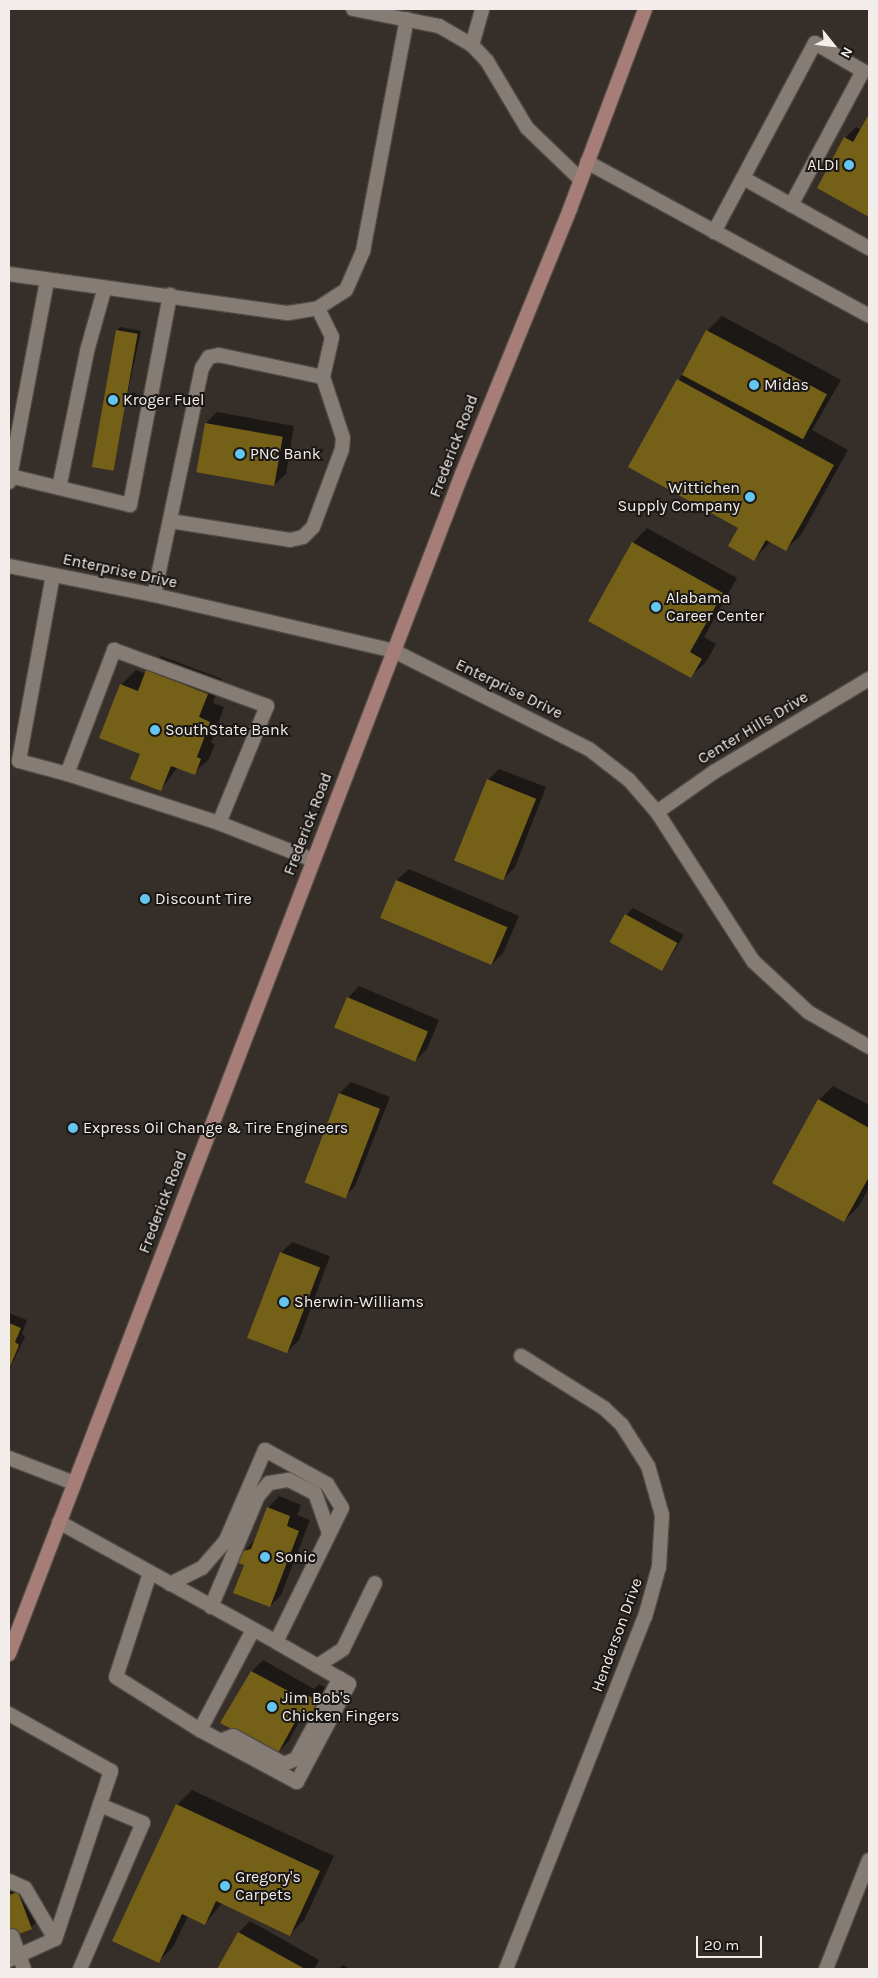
<!DOCTYPE html>
<style>
body{margin:0}
#map{position:relative;width:878px;height:1978px;overflow:hidden;background:#352e29;font-family:Karla,sans-serif}
div>[style]{position:absolute}
.shadow>*{inset:0;background:#0007}
.building>*{inset:0;background:#756017;transform-origin:0 0}
.roads{filter:drop-shadow(1px 0 #504a45) drop-shadow(-1px 0 #504a45) drop-shadow(0 1px #504a45) drop-shadow(0 -1px #504a45)}
.service>*{height:14px;margin:-7px;padding:0 7px;transform-origin:7px;border-radius:7px;background:#857c76}
.minor>*{height:14px;margin:-7px;padding:0 7px;transform-origin:7px;border-radius:7px;background:#857c76}
.tertiary>*{height:14px;margin:-7px;padding:0 7px;transform-origin:7px;border-radius:7px;background:#857c76}
.secondary>*{height:14px;margin:-7px;padding:0 7px;transform-origin:7px;border-radius:7px;background:#a77d77}
.dots>*{width:14px;height:14px;translate:-50% -50%;box-sizing:border-box;border:2px solid #1a1715;border-radius:50%}
span{translate:-50% -50%;white-space:nowrap;text-align:center;line-height:1.15;-webkit-text-stroke:4px #1a1715;paint-order:stroke}
.poi-label{font-size:16px;color:#f2edea}
.right{translate:-100% -50%;text-align:right}
.left{translate:0 -50%;text-align:left}
.street-label{font-size:16px;color:#f2edea}
.frame{position:absolute;inset:0;border:10px solid #f2edea;pointer-events:none}
.north{position:absolute;left:808px;top:20px;width:50px;height:50px;-webkit-text-stroke:4px #1a1715;paint-order:stroke;rotate:119deg;font-size:14px;font-weight:700;line-height:20px;text-align:center;color:#f2edea}
.north::after{content:'';display:block;margin:auto;width:18px;height:22px;background:#f2edea;clip-path:polygon(50% 0,100% 100%,50% 72%,0 100%)}
.scale{position:absolute;left:696px;top:1936px;width:66px;height:22px;box-sizing:border-box;border:2px solid #f2edea;border-top:0;padding-left:6px;font-size:15px;line-height:18px;white-space:nowrap;color:#f2edea;-webkit-text-stroke:4px #1a1715;paint-order:stroke}
</style>
<div id="map">
<div class="shadow">
<i style="clip-path:polygon(869px 116px,869px 215px,818px 187px,845px 138px,856px 127px,862px 130px)"></i>
<i style="clip-path:polygon(722px 316px,841px 380px,812px 430px,848px 450px,801px 535px,786px 549px,771px 541px,754px 559px,740px 528px,630px 466px,707px 331px)"></i>
<i style="clip-path:polygon(120px 327px,141px 331px,112px 465px,109px 468px,117px 330px)"></i>
<i style="clip-path:polygon(217px 412px,294px 426px,286px 474px,274px 485px,206px 423px)"></i>
<i style="clip-path:polygon(647px 528px,737px 578px,704px 637px,716px 644px,706px 662px,691px 676px,633px 543px)"></i>
<i style="clip-path:polygon(161px 656px,222px 679px,213px 703px,224px 707px,211px 743px,215px 744px,209px 759px,194px 773px,178px 767px,161px 789px,142px 753px,121px 685px,136px 670px,146px 674px)"></i>
<i style="clip-path:polygon(499px 769px,546px 787px,515px 867px,503px 879px,488px 780px)"></i>
<i style="clip-path:polygon(409px 869px,519px 916px,503px 953px,492px 964px,382px 918px,397px 880px)"></i>
<i style="clip-path:polygon(633px 908px,684px 935px,663px 969px,626px 915px)"></i>
<i style="clip-path:polygon(359px 986px,439px 1020px,427px 1049px,416px 1060px,348px 998px)"></i>
<i style="clip-path:polygon(351px 1082px,390px 1097px,355px 1186px,344px 1197px,340px 1093px)"></i>
<i style="clip-path:polygon(833px 1086px,869px 1105px,869px 1187px,859px 1206px,844px 1221px,819px 1100px)"></i>
<i style="clip-path:polygon(292px 1242px,330px 1256px,299px 1340px,288px 1351px,281px 1253px)"></i>
<i style="clip-path:polygon(9px 1313px,27px 1320px,22px 1334px,25px 1337px,9px 1370px)"></i>
<i style="clip-path:polygon(279px 1496px,301px 1505px,297px 1515px,310px 1520px,281px 1595px,270px 1606px,245px 1565px,244px 1551px,255px 1540px,268px 1508px)"></i>
<i style="clip-path:polygon(263px 1660px,314px 1689px,319px 1684px,328px 1689px,320px 1706px,308px 1717px,303px 1714px,289px 1741px,278px 1752px,252px 1671px)"></i>
<i style="clip-path:polygon(192px 1790px,334px 1856px,304px 1920px,290px 1934px,222px 1903px,205px 1924px,188px 1916px,173px 1947px,158px 1962px,177px 1805px)"></i>
<i style="clip-path:polygon(26px 1885px,38px 1920px,31px 1928px,9px 1936px,9px 1891px)"></i>
<i style="clip-path:polygon(250px 1921px,319px 1960px,314px 1969px,219px 1969px,239px 1932px)"></i>
<i style="clip-path:polygon(343px 1965px,350px 1969px,338px 1969px)"></i>
</div>
<div class="building">
<i style="clip-path:polygon(869px 114px,869px 217px,817px 188px,844px 137px,853px 142px)"></i>
<i style="left:116px;top:330px;width:22px;height:139px;rotate:10deg"></i>
<i style="left:706px;top:330px;width:137px;height:51px;rotate:28deg"></i>
<i style="clip-path:polygon(677px 379px,834px 465px,786px 551px,766px 540px,754px 561px,728px 546px,738px 528px,628px 467px)"></i>
<i style="left:205px;top:423px;width:79px;height:50px;rotate:10deg"></i>
<i style="clip-path:polygon(632px 542px,723px 593px,690px 652px,702px 659px,691px 678px,588px 621px)"></i>
<i style="clip-path:polygon(146px 670px,208px 694px,199px 717px,210px 722px,197px 757px,201px 759px,195px 775px,171px 766px,161px 791px,130px 779px,140px 754px,99px 738px,120px 684px,138px 691px)"></i>
<i style="left:487px;top:779px;width:53px;height:88px;rotate:22deg"></i>
<i style="left:396px;top:880px;width:121px;height:41px;rotate:23deg"></i>
<i style="left:625px;top:914px;width:60px;height:32px;rotate:29deg"></i>
<i style="left:347px;top:997px;width:88px;height:33px;rotate:23deg"></i>
<i style="left:339px;top:1093px;width:44px;height:96px;rotate:21deg"></i>
<i style="clip-path:polygon(818px 1099px,869px 1128px,869px 1177px,844px 1222px,772px 1183px)"></i>
<i style="left:280px;top:1252px;width:43px;height:92px;rotate:21deg"></i>
<i style="clip-path:polygon(9px 1323px,21px 1328px,15px 1342px,19px 1345px,9px 1369px)"></i>
<i style="clip-path:polygon(267px 1507px,290px 1516px,287px 1526px,299px 1531px,270px 1607px,233px 1593px,244px 1565px,238px 1563px,243px 1551px,251px 1549px)"></i>
<i style="clip-path:polygon(251px 1671px,303px 1699px,307px 1695px,318px 1701px,309px 1718px,300px 1713px,278px 1753px,220px 1723px)"></i>
<i style="clip-path:polygon(176px 1804px,320px 1871px,290px 1936px,216px 1901px,205px 1925px,182px 1914px,159px 1963px,112px 1941px)"></i>
<i style="clip-path:polygon(18px 1892px,32px 1929px,9px 1938px,9px 1895px)"></i>
<i style="clip-path:polygon(238px 1932px,305px 1969px,217px 1969px)"></i>
</div>
<div class="roads">
<div class="service">
<i style="left:353px;top:9px;width:88px;rotate:11.2deg"></i>
<i style="left:439px;top:26px;width:38px;rotate:30deg"></i>
<i style="left:472px;top:45px;width:22px;rotate:47deg"></i>
<i style="left:487px;top:61px;width:78px;rotate:59.2deg"></i>
<i style="left:527px;top:128px;width:75px;rotate:43.9deg"></i>
<i style="left:472px;top:45px;width:37px;rotate:-74deg"></i>
<i style="left:587px;top:162px;width:321px;rotate:28.6deg"></i>
<i style="left:743px;top:178px;width:144px;rotate:29.1deg"></i>
<i style="left:714px;top:232px;width:214px;rotate:-61.9deg"></i>
<i style="left:815px;top:43px;width:56px;rotate:30.3deg"></i>
<i style="left:863px;top:71px;width:152px;rotate:118.2deg"></i>
<i style="left:9px;top:274px;width:282px;rotate:8deg"></i>
<i style="left:288px;top:313px;width:30px;rotate:-9deg"></i>
<i style="left:318px;top:308px;width:33px;rotate:-33deg"></i>
<i style="left:346px;top:290px;width:43px;rotate:-66.4deg"></i>
<i style="left:363px;top:251px;width:236px;rotate:-79.3deg"></i>
<i style="left:10px;top:476px;width:123px;rotate:13.6deg"></i>
<i style="left:130px;top:505px;width:214px;rotate:-79.2deg"></i>
<i style="left:9px;top:482px;width:206px;rotate:-79.3deg"></i>
<i style="left:59px;top:488px;width:140px;rotate:-78.4deg"></i>
<i style="left:87px;top:351px;width:66px;rotate:-74.3deg"></i>
<i style="left:170px;top:521px;width:121px;rotate:9deg"></i>
<i style="left:290px;top:540px;width:13px;rotate:-13deg"></i>
<i style="left:303px;top:537px;width:14px;rotate:-45deg"></i>
<i style="left:313px;top:527px;width:83px;rotate:-69.6deg"></i>
<i style="left:342px;top:449px;width:11px;rotate:-85deg"></i>
<i style="left:343px;top:438px;width:64px;rotate:-108.2deg"></i>
<i style="left:323px;top:377px;width:41px;rotate:-77.3deg"></i>
<i style="left:332px;top:337px;width:32px;rotate:-116deg"></i>
<i style="left:154px;top:595px;width:232px;rotate:-78.1deg"></i>
<i style="left:202px;top:368px;width:13px;rotate:-58deg"></i>
<i style="left:209px;top:357px;width:10px;rotate:-11deg"></i>
<i style="left:219px;top:355px;width:106px;rotate:11.9deg"></i>
<i style="left:9px;top:1458px;width:70px;rotate:21deg"></i>
<i style="left:59px;top:1522px;width:248px;rotate:28.9deg"></i>
<i style="left:276px;top:1642px;width:84px;rotate:29.9deg"></i>
<i style="left:349px;top:1684px;width:111px;rotate:118deg"></i>
<i style="left:297px;top:1782px;width:110px;rotate:-151.8deg"></i>
<i style="left:200px;top:1730px;width:99px;rotate:-147.8deg"></i>
<i style="left:116px;top:1677px;width:109px;rotate:-71.9deg"></i>
<i style="left:170px;top:1584px;width:36px;rotate:-27deg"></i>
<i style="left:202px;top:1568px;width:37px;rotate:-49deg"></i>
<i style="left:226px;top:1540px;width:98px;rotate:-66.6deg"></i>
<i style="left:265px;top:1450px;width:71px;rotate:28.7deg"></i>
<i style="left:327px;top:1484px;width:28px;rotate:58deg"></i>
<i style="left:342px;top:1508px;width:149px;rotate:116.2deg"></i>
<i style="left:211px;top:1607px;width:121px;rotate:-67.1deg"></i>
<i style="left:258px;top:1496px;width:17px;rotate:-50deg"></i>
<i style="left:269px;top:1483px;width:20px;rotate:-9deg"></i>
<i style="left:289px;top:1480px;width:29px;rotate:27deg"></i>
<i style="left:315px;top:1493px;width:42px;rotate:70.7deg"></i>
<i style="left:317px;top:1666px;width:31px;rotate:-33deg"></i>
<i style="left:343px;top:1649px;width:73px;rotate:-64.1deg"></i>
<i style="left:9px;top:1714px;width:117px;rotate:29.2deg"></i>
<i style="left:111px;top:1771px;width:177px;rotate:108.4deg"></i>
<i style="left:55px;top:1939px;width:51px;rotate:155.5deg"></i>
<i style="left:200px;top:1730px;width:113px;rotate:-62.1deg"></i>
<i style="left:220px;top:1741px;width:14px;rotate:-21deg"></i>
<i style="left:233px;top:1736px;width:58px;rotate:28.8deg"></i>
<i style="left:284px;top:1764px;width:13px;rotate:-23deg"></i>
<i style="left:296px;top:1759px;width:92px;rotate:-61.5deg"></i>
<i style="left:9px;top:1881px;width:17px;rotate:24deg"></i>
<i style="left:25px;top:1888px;width:59px;rotate:59.5deg"></i>
<i style="left:12px;top:1936px;width:35px;rotate:70deg"></i>
<i style="left:80px;top:1969px;width:159px;rotate:-66.7deg"></i>
<i style="left:143px;top:1823px;width:47px;rotate:-157.3deg"></i>
</div>
<div class="minor">
<i style="left:53px;top:575px;width:189px;rotate:100.4deg"></i>
<i style="left:19px;top:761px;width:50px;rotate:15.2deg"></i>
<i style="left:394px;top:651px;width:218px;rotate:26.7deg"></i>
<i style="left:589px;top:749px;width:51px;rotate:37.8deg"></i>
<i style="left:629px;top:780px;width:43px;rotate:48.8deg"></i>
<i style="left:657px;top:812px;width:177px;rotate:57.2deg"></i>
<i style="left:753px;top:961px;width:75px;rotate:42.8deg"></i>
<i style="left:808px;top:1012px;width:70px;rotate:29.8deg"></i>
<i style="left:657px;top:812px;width:70px;rotate:-35.1deg"></i>
<i style="left:714px;top:772px;width:181px;rotate:-31deg"></i>
<i style="left:219px;top:823px;width:160px;rotate:-162.1deg"></i>
<i style="left:67px;top:774px;width:133px;rotate:-69.2deg"></i>
<i style="left:114px;top:650px;width:163px;rotate:20.1deg"></i>
<i style="left:267px;top:706px;width:126px;rotate:112.3deg"></i>
<i style="left:219px;top:823px;width:101px;rotate:21.5deg"></i>
<i style="left:506px;top:1969px;width:378px;rotate:-68.5deg"></i>
<i style="left:645px;top:1617px;width:52px;rotate:-74.4deg"></i>
<i style="left:659px;top:1567px;width:52px;rotate:-86.7deg"></i>
<i style="left:662px;top:1515px;width:51px;rotate:-105.9deg"></i>
<i style="left:648px;top:1466px;width:49px;rotate:-122.4deg"></i>
<i style="left:622px;top:1425px;width:25px;rotate:-137deg"></i>
<i style="left:604px;top:1408px;width:98px;rotate:-147.9deg"></i>
<i style="left:826px;top:1969px;width:117px;rotate:-68.5deg"></i>
</div>
<div class="tertiary">
<i style="left:9px;top:566px;width:148px;rotate:11.3deg"></i>
<i style="left:154px;top:595px;width:246px;rotate:13.1deg"></i>
</div>
<div class="secondary">
<i style="left:9px;top:1654px;width:1264px;rotate:-69deg"></i>
<i style="left:462px;top:474px;width:286px;rotate:-67.8deg"></i>
<i style="left:570px;top:209px;width:214px;rotate:-69.4deg"></i>
</div>
</div>
<div class="dots">
<i style="left:849px;top:165px;background:#64c5ee"></i>
<i style="left:754px;top:385px;background:#64c5ee"></i>
<i style="left:113px;top:400px;background:#64c5ee"></i>
<i style="left:240px;top:454px;background:#64c5ee"></i>
<i style="left:750px;top:497px;background:#64c5ee"></i>
<i style="left:656px;top:607px;background:#64c5ee"></i>
<i style="left:155px;top:730px;background:#64c5ee"></i>
<i style="left:145px;top:899px;background:#64c5ee"></i>
<i style="left:73px;top:1128px;background:#64c5ee"></i>
<i style="left:284px;top:1302px;background:#64c5ee"></i>
<i style="left:265px;top:1557px;background:#64c5ee"></i>
<i style="left:272px;top:1707px;background:#64c5ee"></i>
<i style="left:225px;top:1886px;background:#64c5ee"></i>
</div>
<div class="poi-label">
<span class="right" style="left:839px;top:165px">ALDI</span>
<span class="left" style="left:764px;top:385px">Midas</span>
<span class="left" style="left:123px;top:400px">Kroger Fuel</span>
<span class="left" style="left:250px;top:454px">PNC Bank</span>
<span class="right" style="left:740px;top:497px">Wittichen<br>Supply Company</span>
<span class="left" style="left:666px;top:607px">Alabama<br>Career Center</span>
<span class="left" style="left:165px;top:730px">SouthState Bank</span>
<span class="left" style="left:155px;top:899px">Discount Tire</span>
<span class="left" style="left:83px;top:1128px">Express Oil Change &amp; Tire Engineers</span>
<span class="left" style="left:294px;top:1302px">Sherwin-Williams</span>
<span class="left" style="left:275px;top:1557px">Sonic</span>
<span class="left" style="left:282px;top:1707px">Jim Bob's<br>Chicken Fingers</span>
<span class="left" style="left:235px;top:1886px">Gregory's<br>Carpets</span>
</div>
<div class="street-label">
<span style="left:454px;top:446px;rotate:-69deg">Frederick Road</span>
<span style="left:120px;top:571px;rotate:12deg">Enterprise Drive</span>
<span style="left:509px;top:689px;rotate:26deg">Enterprise Drive</span>
<span style="left:753px;top:728px;rotate:-31deg">Center Hills Drive</span>
<span style="left:308px;top:824px;rotate:-69deg">Frederick Road</span>
<span style="left:163px;top:1202px;rotate:-69deg">Frederick Road</span>
<span style="left:617px;top:1635px;rotate:-70deg">Henderson Drive</span>
</div>
<div class="frame"></div>
<div class="north">N</div>
<div class="scale">20 m</div>
</div>
